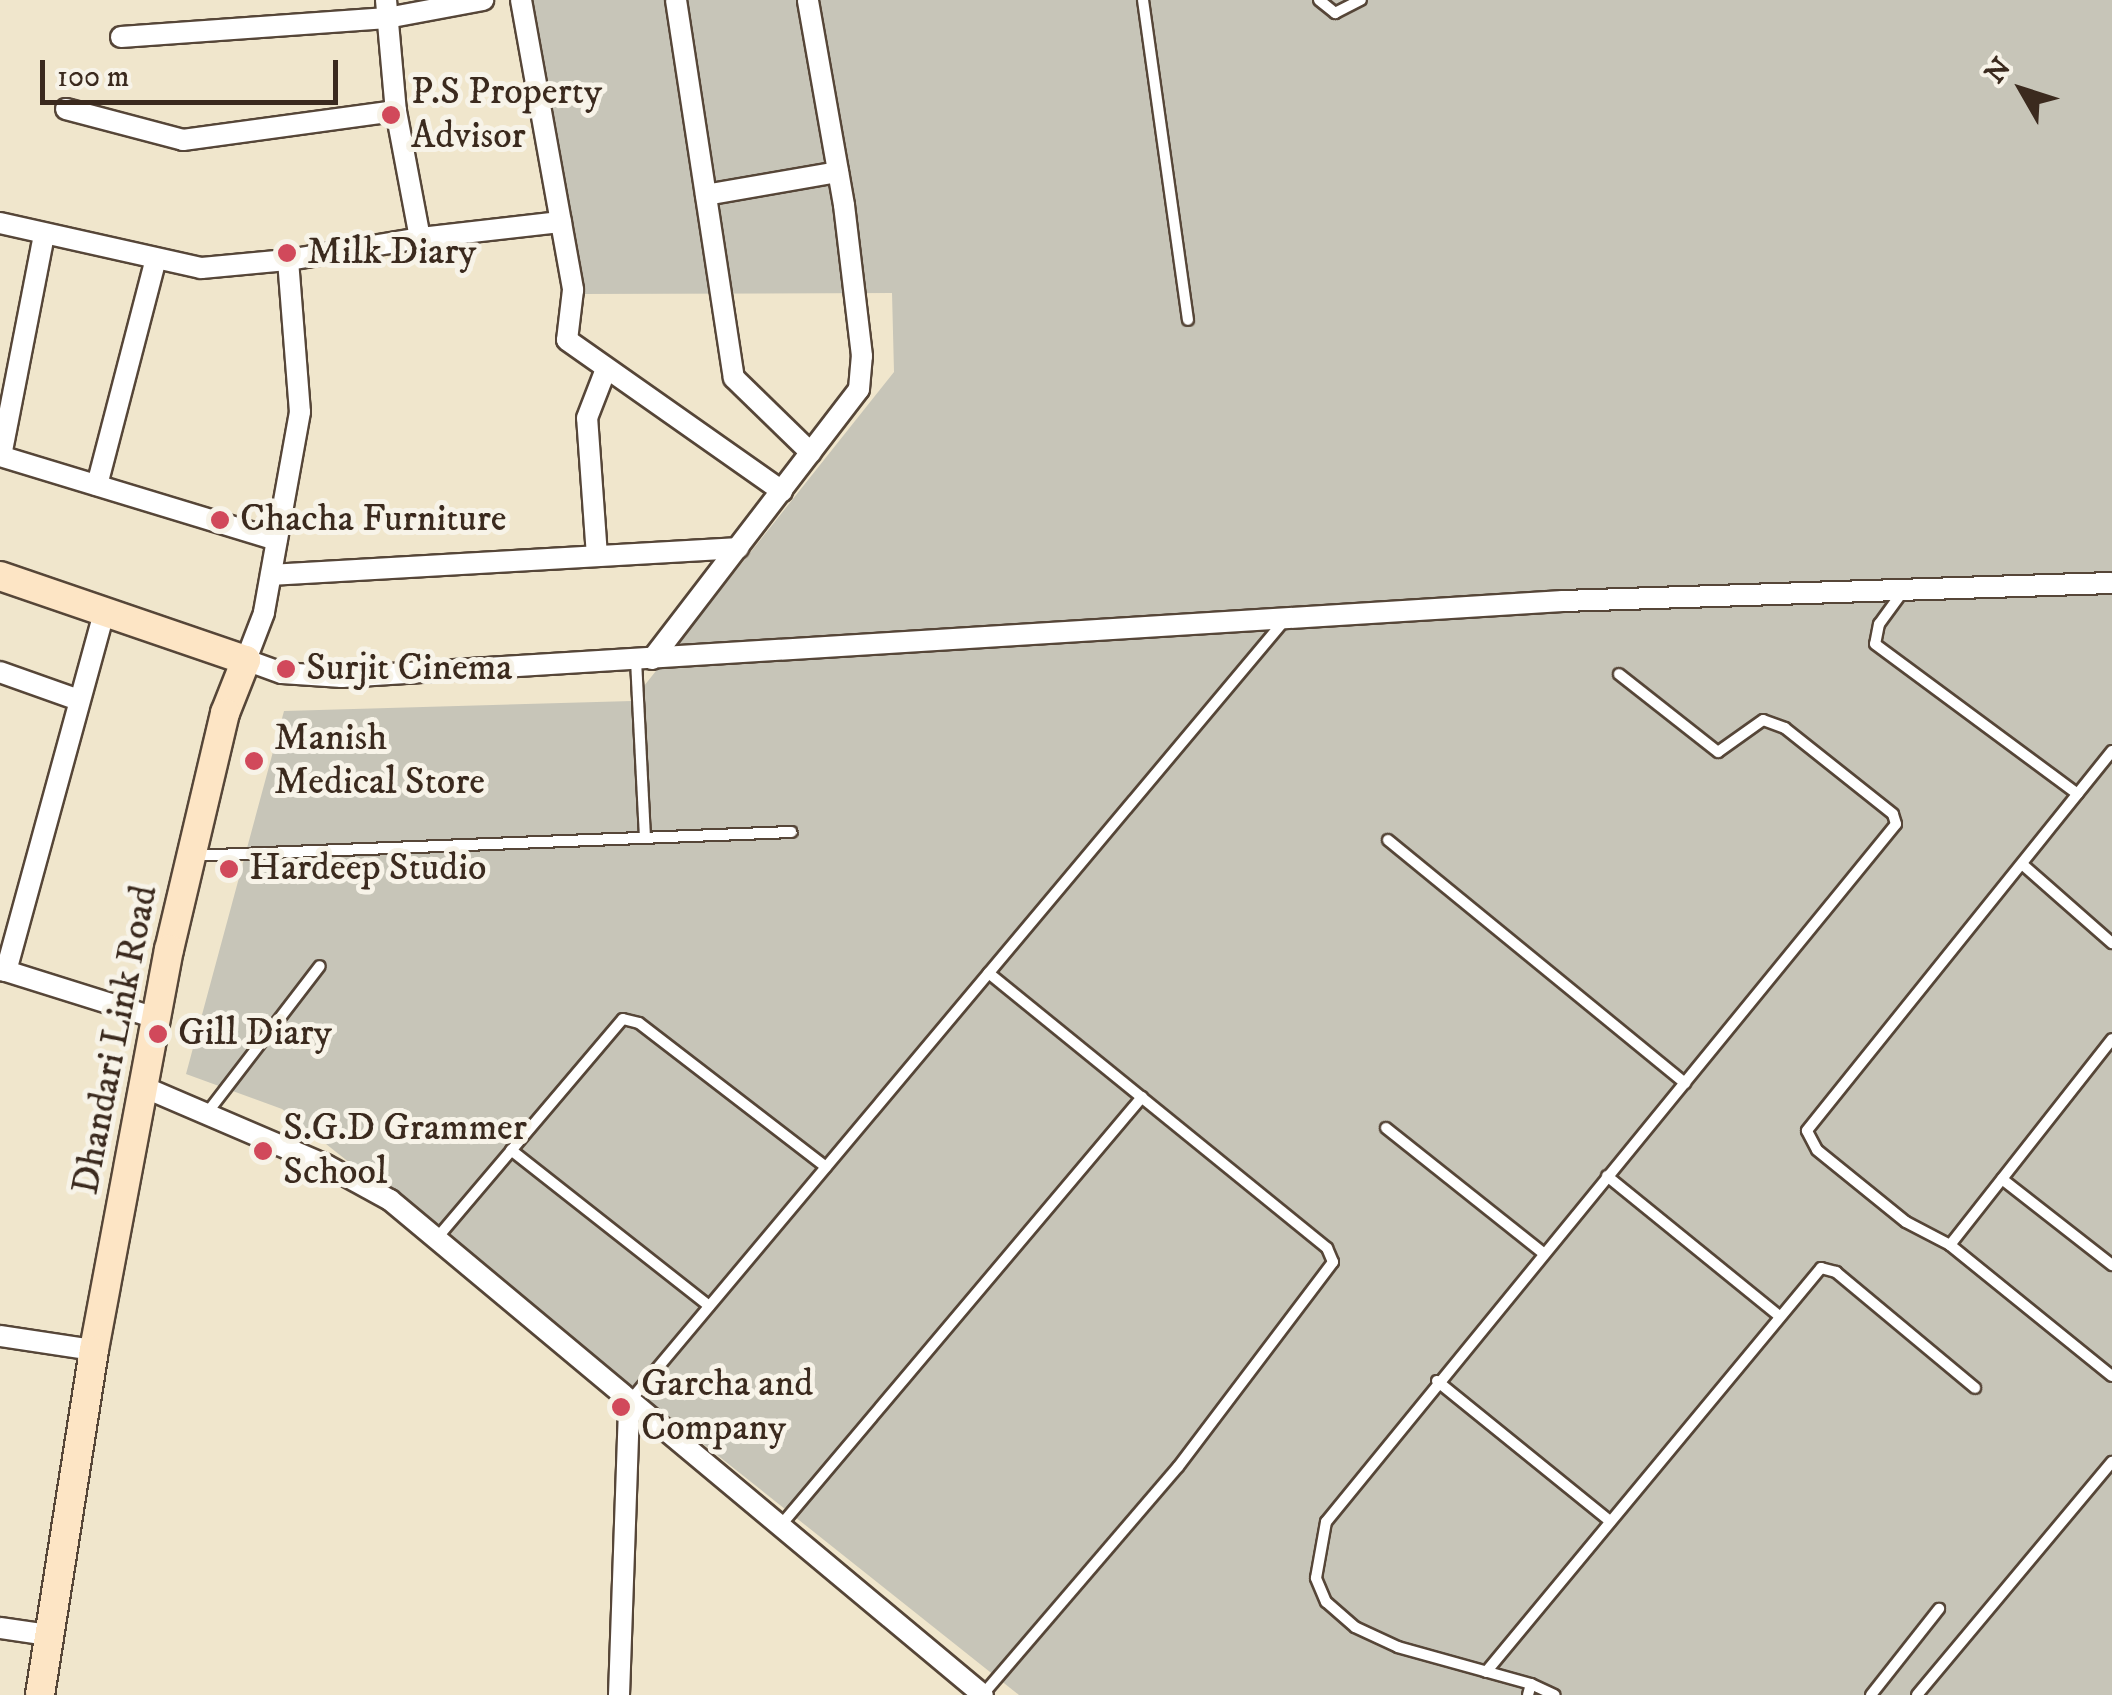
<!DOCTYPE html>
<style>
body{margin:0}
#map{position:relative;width:2112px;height:1695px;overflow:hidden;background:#f0e6cc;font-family:"IM FELL DW Pica",serif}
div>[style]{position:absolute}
.industrial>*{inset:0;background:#c7c5b8}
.roads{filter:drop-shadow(2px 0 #564638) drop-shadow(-2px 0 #564638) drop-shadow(0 2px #564638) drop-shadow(0 -2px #564638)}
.lane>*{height:10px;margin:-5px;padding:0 5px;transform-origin:5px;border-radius:5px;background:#fff}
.street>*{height:20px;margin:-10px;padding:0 10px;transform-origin:10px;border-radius:10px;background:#fff}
.secondary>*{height:28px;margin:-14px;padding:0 14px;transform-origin:14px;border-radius:14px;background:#fde5c5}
.dots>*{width:28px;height:28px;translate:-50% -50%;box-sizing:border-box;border:5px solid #f7f3e8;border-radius:50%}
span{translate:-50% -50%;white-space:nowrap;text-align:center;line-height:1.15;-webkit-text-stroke:10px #f7f3e8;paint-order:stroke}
.poi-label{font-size:38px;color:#3b2a1e}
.left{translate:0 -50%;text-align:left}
.street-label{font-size:38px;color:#3b2a1e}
.north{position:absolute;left:1972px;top:40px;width:100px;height:100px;-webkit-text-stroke:8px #f7f3e8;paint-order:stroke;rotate:309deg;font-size:28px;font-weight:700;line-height:40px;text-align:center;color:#3b2a1e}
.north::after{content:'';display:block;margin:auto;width:35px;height:45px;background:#3b2a1e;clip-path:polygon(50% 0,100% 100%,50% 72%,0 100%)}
.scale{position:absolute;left:40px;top:60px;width:298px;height:45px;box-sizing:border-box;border:5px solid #3b2a1e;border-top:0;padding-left:12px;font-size:30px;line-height:35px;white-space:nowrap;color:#3b2a1e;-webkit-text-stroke:8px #f7f3e8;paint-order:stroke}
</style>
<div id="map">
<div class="industrial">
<i style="clip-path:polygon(529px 0,2112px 0,2112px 1695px,1019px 1695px,282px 1109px,186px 1074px,284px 711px,632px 701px,894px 372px,892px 293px,579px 294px)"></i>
</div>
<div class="roads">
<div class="lane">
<i style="left:1143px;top:0;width:323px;rotate:82deg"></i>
<i style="left:1319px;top:0;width:21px;rotate:39deg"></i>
<i style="left:1335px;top:13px;width:29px;rotate:-27deg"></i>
<i style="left:1901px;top:594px;width:37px;rotate:126deg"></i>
<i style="left:1879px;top:624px;width:20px;rotate:101deg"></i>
<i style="left:1875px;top:644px;width:252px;rotate:36.5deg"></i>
<i style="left:636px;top:660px;width:176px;rotate:87.1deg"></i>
<i style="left:2112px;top:751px;width:487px;rotate:128.8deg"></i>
<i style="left:1807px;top:1131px;width:21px;rotate:62deg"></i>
<i style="left:1817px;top:1150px;width:114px;rotate:39deg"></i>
<i style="left:1906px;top:1222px;width:50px;rotate:27.6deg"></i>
<i style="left:1950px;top:1245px;width:208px;rotate:39deg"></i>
<i style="left:1388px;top:840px;width:384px;rotate:39.3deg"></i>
<i style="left:191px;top:856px;width:601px;rotate:-2.29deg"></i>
<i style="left:2022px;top:864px;width:120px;rotate:41.3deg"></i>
<i style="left:207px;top:1113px;width:185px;rotate:-52.5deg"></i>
<i style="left:1386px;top:1128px;width:201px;rotate:38.5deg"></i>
<i style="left:511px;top:1150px;width:252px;rotate:38.2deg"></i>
<i style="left:1607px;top:1176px;width:222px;rotate:39.1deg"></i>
<i style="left:2002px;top:1179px;width:140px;rotate:38deg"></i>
<i style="left:437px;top:1238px;width:287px;rotate:-49.7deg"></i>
<i style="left:623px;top:1019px;width:16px;rotate:14deg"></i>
<i style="left:639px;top:1023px;width:236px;rotate:37.6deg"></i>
<i style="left:1950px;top:1245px;width:262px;rotate:-51.8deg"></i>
<i style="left:1437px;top:1381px;width:223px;rotate:39deg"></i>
<i style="left:629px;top:1402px;width:1018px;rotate:-50.02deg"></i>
<i style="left:781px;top:1525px;width:560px;rotate:-49.85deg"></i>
<i style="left:1486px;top:1672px;width:525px;rotate:-50.33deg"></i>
<i style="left:1821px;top:1268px;width:16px;rotate:15deg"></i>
<i style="left:1836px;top:1272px;width:181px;rotate:39.8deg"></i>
<i style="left:1531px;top:1684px;width:26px;rotate:25deg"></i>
<i style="left:985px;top:1692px;width:296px;rotate:-49.4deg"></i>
<i style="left:1178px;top:1467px;width:257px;rotate:-52.9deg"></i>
<i style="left:1333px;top:1262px;width:15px;rotate:-113deg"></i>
<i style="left:1327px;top:1248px;width:436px;rotate:-140.9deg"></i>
<i style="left:1528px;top:1695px;width:11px;rotate:-75deg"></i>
<i style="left:1531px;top:1684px;width:138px;rotate:-164.5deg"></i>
<i style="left:1398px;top:1647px;width:47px;rotate:-155.1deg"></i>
<i style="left:1355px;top:1627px;width:38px;rotate:-139deg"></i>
<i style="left:1326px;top:1602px;width:26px;rotate:-113deg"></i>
<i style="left:1316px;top:1578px;width:57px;rotate:-79.9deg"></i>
<i style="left:1326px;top:1522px;width:901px;rotate:-50.76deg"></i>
<i style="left:1896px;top:824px;width:10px;rotate:-107deg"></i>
<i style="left:1893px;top:814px;width:138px;rotate:-141.5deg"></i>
<i style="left:1785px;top:728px;width:23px;rotate:-160deg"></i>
<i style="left:1763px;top:720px;width:55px;rotate:144.6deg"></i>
<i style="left:1718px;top:752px;width:126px;rotate:-141.8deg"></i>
<i style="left:1871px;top:1695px;width:110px;rotate:-51.7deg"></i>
<i style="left:1917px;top:1695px;width:304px;rotate:-50.1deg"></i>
</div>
<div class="street">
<i style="left:386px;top:0;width:111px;rotate:84.9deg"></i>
<i style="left:396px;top:111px;width:129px;rotate:79.3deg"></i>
<i style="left:420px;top:238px;width:134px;rotate:170.5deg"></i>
<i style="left:288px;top:260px;width:152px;rotate:85.5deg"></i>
<i style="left:300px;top:412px;width:204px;rotate:100.2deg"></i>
<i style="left:264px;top:613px;width:50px;rotate:111deg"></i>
<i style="left:246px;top:660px;width:38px;rotate:20deg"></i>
<i style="left:282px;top:673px;width:60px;rotate:3.8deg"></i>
<i style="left:342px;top:677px;width:1223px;rotate:-3.56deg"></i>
<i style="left:1563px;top:601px;width:549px;rotate:-1.88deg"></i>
<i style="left:521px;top:0;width:295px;rotate:79.8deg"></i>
<i style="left:573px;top:290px;width:50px;rotate:96.8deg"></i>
<i style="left:567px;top:340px;width:263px;rotate:35.1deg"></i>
<i style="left:676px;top:0;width:382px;rotate:81.3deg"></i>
<i style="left:734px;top:378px;width:107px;rotate:44.2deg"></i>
<i style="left:121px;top:37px;width:267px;rotate:-4.1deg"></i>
<i style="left:387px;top:18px;width:98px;rotate:-10.6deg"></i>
<i style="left:66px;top:109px;width:121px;rotate:14.8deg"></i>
<i style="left:183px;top:140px;width:215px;rotate:-7.8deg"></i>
<i style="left:706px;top:195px;width:134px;rotate:-9.9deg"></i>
<i style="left:0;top:223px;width:206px;rotate:12.6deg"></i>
<i style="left:201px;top:268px;width:87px;rotate:-5.3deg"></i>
<i style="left:420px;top:238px;width:142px;rotate:-6.5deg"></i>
<i style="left:0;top:456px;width:289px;rotate:16.9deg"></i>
<i style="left:1px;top:456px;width:226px;rotate:-79deg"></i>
<i style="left:97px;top:485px;width:230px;rotate:-75.4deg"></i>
<i style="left:597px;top:556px;width:138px;rotate:-94.1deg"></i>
<i style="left:587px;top:418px;width:53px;rotate:-68.8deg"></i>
<i style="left:271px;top:575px;width:468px;rotate:-3.3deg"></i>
<i style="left:652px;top:659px;width:340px;rotate:-52.5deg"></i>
<i style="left:859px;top:389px;width:33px;rotate:-85deg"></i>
<i style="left:862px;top:356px;width:152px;rotate:-96.8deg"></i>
<i style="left:844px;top:205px;width:208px;rotate:-100deg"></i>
<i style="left:0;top:672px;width:81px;rotate:19.6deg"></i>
<i style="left:0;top:970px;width:6px;rotate:9deg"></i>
<i style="left:6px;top:971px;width:375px;rotate:-74.7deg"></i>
<i style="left:6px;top:971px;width:157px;rotate:17.4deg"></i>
<i style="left:146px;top:1088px;width:196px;rotate:23.2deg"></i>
<i style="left:326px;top:1165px;width:73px;rotate:28.7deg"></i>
<i style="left:390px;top:1200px;width:772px;rotate:39.85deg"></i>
<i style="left:0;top:1336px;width:95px;rotate:8.5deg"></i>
<i style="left:0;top:1628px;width:49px;rotate:8.3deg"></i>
<i style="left:619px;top:1695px;width:293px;rotate:-88deg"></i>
</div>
<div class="secondary">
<i style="left:0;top:576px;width:260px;rotate:18.9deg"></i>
<i style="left:246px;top:660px;width:57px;rotate:111.6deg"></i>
<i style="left:225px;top:713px;width:243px;rotate:103.3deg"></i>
<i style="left:169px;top:949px;width:408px;rotate:100.6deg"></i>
<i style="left:94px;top:1350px;width:349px;rotate:98.9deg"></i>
</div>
</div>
<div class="dots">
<i style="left:391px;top:115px;background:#d1495b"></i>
<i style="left:287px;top:253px;background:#d1495b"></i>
<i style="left:220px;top:520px;background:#d1495b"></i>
<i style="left:286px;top:669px;background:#d1495b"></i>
<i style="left:254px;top:761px;background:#d1495b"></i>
<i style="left:229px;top:869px;background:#d1495b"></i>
<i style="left:158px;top:1034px;background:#d1495b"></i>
<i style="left:263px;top:1151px;background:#d1495b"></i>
<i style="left:621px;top:1407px;background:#d1495b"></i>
</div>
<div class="poi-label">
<span class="left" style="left:411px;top:115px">P.S Property<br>Advisor</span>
<span class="left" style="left:307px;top:253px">Milk Diary</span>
<span class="left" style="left:240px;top:520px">Chacha Furniture</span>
<span class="left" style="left:306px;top:669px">Surjit Cinema</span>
<span class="left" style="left:274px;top:761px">Manish<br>Medical Store</span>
<span class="left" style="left:249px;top:869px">Hardeep Studio</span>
<span class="left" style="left:178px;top:1034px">Gill Diary</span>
<span class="left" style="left:283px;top:1151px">S.G.D Grammer<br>School</span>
<span class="left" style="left:641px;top:1407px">Garcha and<br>Company</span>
</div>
<div class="street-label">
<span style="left:116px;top:1040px;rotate:-79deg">Dhandari Link Road</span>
</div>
<div class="north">N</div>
<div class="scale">100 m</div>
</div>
